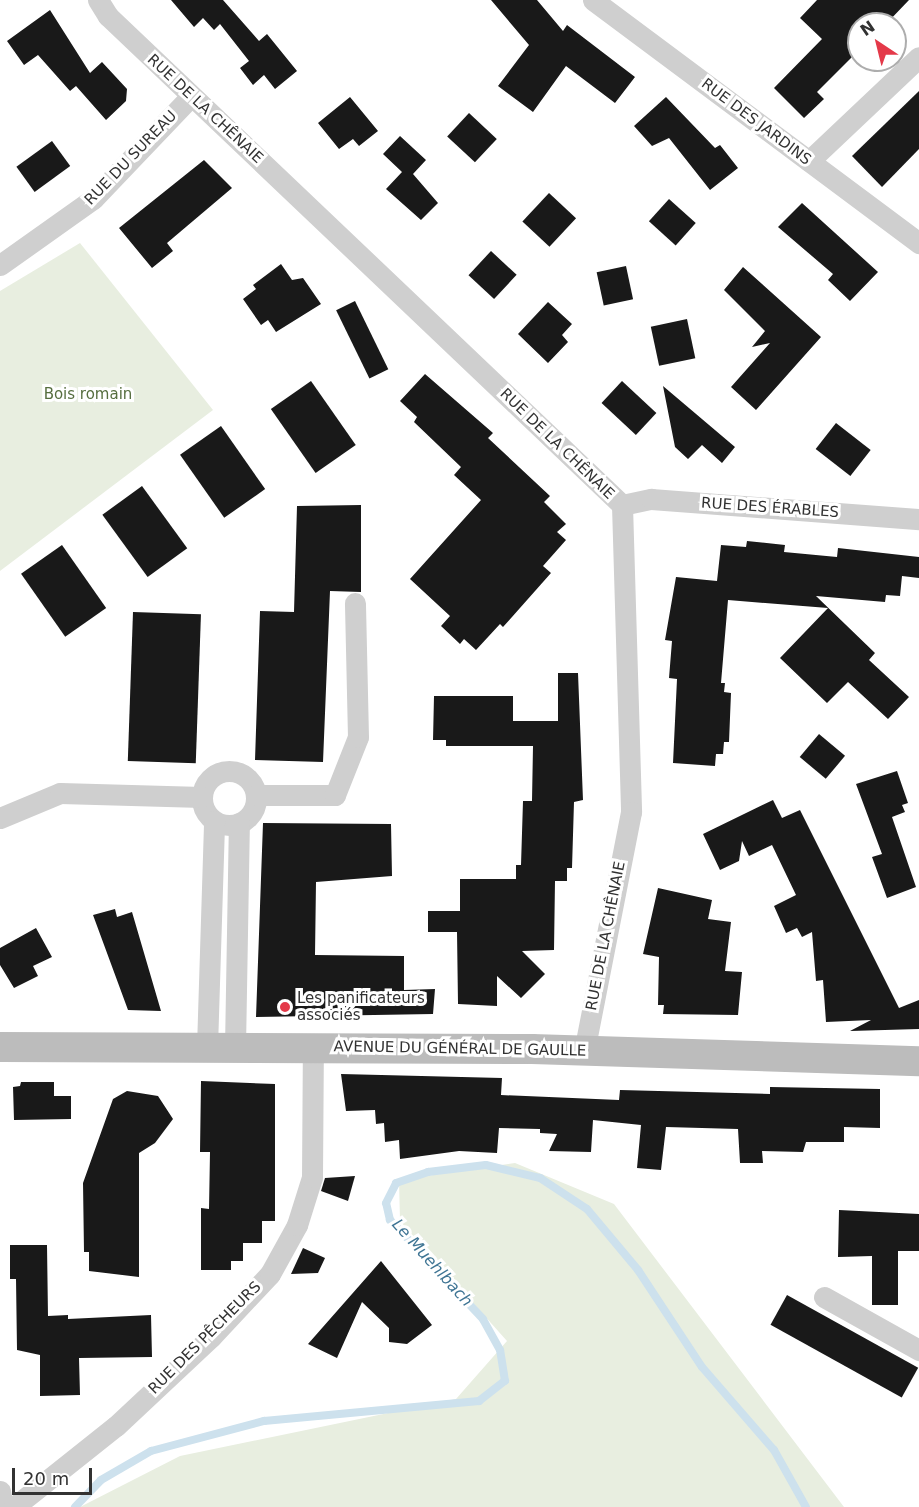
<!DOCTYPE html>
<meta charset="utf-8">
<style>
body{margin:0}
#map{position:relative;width:919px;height:1507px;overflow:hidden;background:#fff;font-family:"DejaVu Sans",sans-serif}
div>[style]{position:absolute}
.green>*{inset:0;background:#e8eee0}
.stream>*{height:8px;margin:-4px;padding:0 4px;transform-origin:4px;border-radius:4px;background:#cde1ed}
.building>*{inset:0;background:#191919;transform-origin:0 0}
.street>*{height:21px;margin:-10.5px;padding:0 10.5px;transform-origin:10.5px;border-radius:10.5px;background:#cfcfcf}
.street>.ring{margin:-10.5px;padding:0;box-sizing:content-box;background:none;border:21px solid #cfcfcf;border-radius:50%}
.secondary>*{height:30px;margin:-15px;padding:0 15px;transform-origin:15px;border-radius:15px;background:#bcbcbc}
.dots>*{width:16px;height:16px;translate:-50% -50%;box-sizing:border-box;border:3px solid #fff;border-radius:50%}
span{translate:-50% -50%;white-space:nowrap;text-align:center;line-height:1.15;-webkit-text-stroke:6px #fff;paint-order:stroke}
.street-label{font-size:15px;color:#323232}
.park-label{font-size:15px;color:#566e3f}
.poi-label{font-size:15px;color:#323232}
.left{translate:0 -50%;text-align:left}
.water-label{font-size:16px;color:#3f7594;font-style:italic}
.north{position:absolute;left:847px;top:12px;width:60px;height:60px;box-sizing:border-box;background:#fff;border:2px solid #adadad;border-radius:50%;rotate:325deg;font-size:16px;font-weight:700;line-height:24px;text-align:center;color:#323232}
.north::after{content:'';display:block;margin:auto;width:21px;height:27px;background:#e43949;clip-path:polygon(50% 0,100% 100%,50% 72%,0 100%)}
.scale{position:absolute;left:12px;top:1468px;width:80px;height:27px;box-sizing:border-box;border:3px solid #323232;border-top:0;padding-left:8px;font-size:18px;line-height:21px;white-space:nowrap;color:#323232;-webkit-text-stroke:4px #fff;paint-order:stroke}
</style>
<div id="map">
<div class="green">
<i style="clip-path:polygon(80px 243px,213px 410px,0 571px,0 291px)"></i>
<i style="clip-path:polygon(515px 1163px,614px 1204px,844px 1507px,80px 1507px,180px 1456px,456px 1399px,507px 1341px,400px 1221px,399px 1180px)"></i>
</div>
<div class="stream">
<i style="left:75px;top:1507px;width:37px;rotate:-46deg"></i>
<i style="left:101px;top:1480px;width:58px;rotate:-30.1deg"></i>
<i style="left:151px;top:1451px;width:117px;rotate:-14.9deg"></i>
<i style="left:264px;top:1421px;width:216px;rotate:-5.3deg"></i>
<i style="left:479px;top:1401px;width:33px;rotate:-38deg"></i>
<i style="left:505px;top:1381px;width:31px;rotate:-99deg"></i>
<i style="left:500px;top:1350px;width:35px;rotate:-119deg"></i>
<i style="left:483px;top:1319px;width:136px;rotate:-133.2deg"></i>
<i style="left:390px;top:1220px;width:17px;rotate:-103deg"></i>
<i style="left:386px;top:1203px;width:22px;rotate:-63deg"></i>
<i style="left:396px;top:1183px;width:34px;rotate:-19deg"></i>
<i style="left:428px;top:1172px;width:58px;rotate:-6.9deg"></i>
<i style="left:486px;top:1165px;width:56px;rotate:13.5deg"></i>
<i style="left:540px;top:1178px;width:56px;rotate:33.4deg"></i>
<i style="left:587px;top:1209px;width:80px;rotate:50.1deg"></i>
<i style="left:638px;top:1270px;width:116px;rotate:56.6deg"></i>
<i style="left:702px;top:1367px;width:110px;rotate:49.1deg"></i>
<i style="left:774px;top:1450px;width:65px;rotate:60.7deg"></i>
</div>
<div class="building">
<i style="clip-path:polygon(171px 0,223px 0,259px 41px,267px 34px,297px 71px,275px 89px,264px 75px,253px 85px,240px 68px,249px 61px,220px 24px,214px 30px,203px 18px,194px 27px)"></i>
<i style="clip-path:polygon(491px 0,537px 0,563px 31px,567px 25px,635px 77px,615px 103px,566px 66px,533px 112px,498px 86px,529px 45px)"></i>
<i style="clip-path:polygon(817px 0,909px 0,886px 24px,859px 24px,859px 50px,817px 92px,824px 99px,804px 118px,774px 88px,822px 39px,800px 18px)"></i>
<i style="clip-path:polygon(50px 10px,90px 73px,102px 62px,127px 89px,126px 101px,106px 120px,76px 86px,70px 91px,38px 55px,24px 65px,7px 41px)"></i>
<i style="clip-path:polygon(919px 91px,919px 149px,882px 187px,852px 156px)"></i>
<i style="clip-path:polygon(350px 97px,378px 131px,359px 146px,353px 139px,339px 149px,318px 123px)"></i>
<i style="clip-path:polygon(666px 97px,715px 148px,720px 145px,738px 168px,710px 190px,669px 138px,652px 146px,634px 126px)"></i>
<i style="left:469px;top:113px;width:38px;height:32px;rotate:43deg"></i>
<i style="clip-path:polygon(400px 136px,426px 160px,413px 174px,438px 203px,421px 220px,386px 189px,402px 172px,383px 154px)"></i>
<i style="left:52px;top:141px;width:31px;height:44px;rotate:54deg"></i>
<i style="clip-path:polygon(204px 160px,232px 188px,167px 243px,173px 251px,152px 268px,119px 228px)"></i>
<i style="left:549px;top:193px;width:37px;height:39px;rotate:43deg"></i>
<i style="left:669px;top:199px;width:36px;height:30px;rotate:42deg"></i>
<i style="clip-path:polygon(802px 203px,878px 272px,850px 301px,828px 280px,833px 274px,778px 227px)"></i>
<i style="left:491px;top:251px;width:35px;height:33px;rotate:43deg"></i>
<i style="clip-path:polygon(281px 264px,292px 280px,303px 278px,321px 304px,276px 332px,268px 320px,261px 325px,243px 299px,256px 289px,253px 285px)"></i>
<i style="left:626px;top:266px;width:34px;height:30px;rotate:78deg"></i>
<i style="clip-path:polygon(743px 267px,821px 337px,756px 410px,731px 387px,770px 343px,752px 347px,765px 331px,724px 290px)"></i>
<i style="left:355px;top:301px;width:76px;height:21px;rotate:64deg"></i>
<i style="clip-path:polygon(548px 302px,572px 324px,562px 335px,568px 342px,548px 363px,518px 334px)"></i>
<i style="left:687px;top:319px;width:40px;height:37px;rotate:78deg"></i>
<i style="clip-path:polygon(425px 374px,493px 433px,488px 438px,550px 496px,544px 502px,566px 524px,557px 532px,566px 540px,543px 566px,551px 573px,503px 627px,500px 624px,476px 650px,464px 639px,460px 644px,441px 626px,450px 616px,410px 579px,481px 500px,454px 475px,461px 467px,414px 422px,417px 417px,400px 401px)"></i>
<i style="left:311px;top:381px;width:78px;height:49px;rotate:55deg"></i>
<i style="left:622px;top:381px;width:47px;height:30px;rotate:43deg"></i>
<i style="clip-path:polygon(663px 386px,735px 447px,722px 463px,702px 445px,688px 459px,675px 447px)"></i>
<i style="left:836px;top:423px;width:44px;height:33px;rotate:38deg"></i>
<i style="left:221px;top:426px;width:77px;height:50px;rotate:55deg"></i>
<i style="left:142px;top:486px;width:77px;height:49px;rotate:54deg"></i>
<i style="clip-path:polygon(361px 505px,361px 592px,330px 591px,323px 762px,255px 760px,260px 611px,294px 612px,297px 506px)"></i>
<i style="clip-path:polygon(747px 541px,785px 545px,784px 552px,837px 557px,838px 548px,919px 557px,919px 578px,902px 576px,900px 596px,886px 595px,885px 602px,816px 596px,875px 653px,869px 660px,909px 697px,888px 719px,848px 682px,827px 703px,780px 658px,828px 608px,728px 600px,721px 683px,725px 683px,724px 692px,731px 693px,729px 742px,724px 742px,723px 754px,716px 754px,715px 766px,673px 763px,677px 679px,669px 678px,672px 641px,665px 640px,676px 577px,717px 581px,721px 545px,746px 547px)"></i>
<i style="left:62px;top:545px;width:77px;height:50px;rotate:55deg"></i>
<i style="left:133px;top:612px;width:68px;height:149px;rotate:2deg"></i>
<i style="clip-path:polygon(558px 673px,578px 673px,583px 800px,574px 802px,572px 868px,567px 868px,567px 881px,555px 881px,554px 950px,522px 951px,545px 974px,521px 998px,497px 976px,497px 1006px,458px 1004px,457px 932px,428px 932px,428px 911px,460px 911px,460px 879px,516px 879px,516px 865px,521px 865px,523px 801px,532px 801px,533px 746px,446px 746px,446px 740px,433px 740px,434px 696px,513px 696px,513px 721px,558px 721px)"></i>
<i style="left:819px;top:734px;width:34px;height:30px;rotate:40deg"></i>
<i style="clip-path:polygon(897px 771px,908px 803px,902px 805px,905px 812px,892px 817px,916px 887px,887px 898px,872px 857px,882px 854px,856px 784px)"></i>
<i style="clip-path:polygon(773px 800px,782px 818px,800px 810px,899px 1008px,919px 1000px,919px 1029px,850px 1031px,871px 1020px,826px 1022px,823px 980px,816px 981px,812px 932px,802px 937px,797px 928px,786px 933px,774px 906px,796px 895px,772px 845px,749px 856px,742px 841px,739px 861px,720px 870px,703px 834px)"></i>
<i style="clip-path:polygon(263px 823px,391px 824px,392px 876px,316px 882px,315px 955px,404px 956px,404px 990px,435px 989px,433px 1014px,256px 1017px)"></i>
<i style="clip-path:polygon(658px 888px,712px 900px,708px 919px,731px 922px,725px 971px,742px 972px,738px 1015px,663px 1014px,664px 1005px,658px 1005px,659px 957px,643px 954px)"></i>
<i style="clip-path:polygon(115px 909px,117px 917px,132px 912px,161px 1011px,128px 1010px,93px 915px)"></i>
<i style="clip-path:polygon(36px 928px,52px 957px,33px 966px,38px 976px,14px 988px,0 965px,0 948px)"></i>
<i style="clip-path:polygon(341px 1074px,502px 1078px,501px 1095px,619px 1100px,620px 1090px,770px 1094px,770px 1087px,880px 1089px,880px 1128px,844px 1127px,844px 1142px,806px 1142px,803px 1152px,762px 1151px,763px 1163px,740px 1163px,738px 1129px,666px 1127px,661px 1170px,637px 1168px,641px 1125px,593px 1120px,591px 1152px,549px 1151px,557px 1134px,540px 1133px,540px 1129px,499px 1128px,497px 1153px,459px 1151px,400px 1159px,399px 1140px,385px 1142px,384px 1123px,376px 1124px,375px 1110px,346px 1111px)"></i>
<i style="clip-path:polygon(201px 1081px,275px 1084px,275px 1221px,262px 1221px,262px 1243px,243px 1243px,243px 1261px,231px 1261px,231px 1270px,201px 1270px,201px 1208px,209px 1209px,210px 1152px,200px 1152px)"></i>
<i style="clip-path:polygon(21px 1082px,54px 1082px,54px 1096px,71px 1096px,71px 1119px,14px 1120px,13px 1087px,20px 1086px)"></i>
<i style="clip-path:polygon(127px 1091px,158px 1096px,173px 1119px,155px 1143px,139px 1153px,139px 1277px,89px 1271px,89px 1252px,84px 1252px,83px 1183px,113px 1099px)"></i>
<i style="clip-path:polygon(355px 1176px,348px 1201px,321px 1191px,325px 1178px)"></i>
<i style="clip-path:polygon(839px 1210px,919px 1214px,919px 1251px,898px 1251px,898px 1305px,872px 1305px,872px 1256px,838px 1257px)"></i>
<i style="clip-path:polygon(10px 1245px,47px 1245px,48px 1316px,68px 1315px,68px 1319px,151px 1315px,152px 1357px,79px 1358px,80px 1395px,40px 1396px,40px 1355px,17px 1350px,16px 1279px,10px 1279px)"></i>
<i style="clip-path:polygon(303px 1248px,325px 1258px,318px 1273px,291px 1274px)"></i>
<i style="clip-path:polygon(381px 1261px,432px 1325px,407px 1344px,389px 1342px,389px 1328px,362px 1302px,337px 1358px,308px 1344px)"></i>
<i style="left:787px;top:1295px;width:150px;height:34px;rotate:29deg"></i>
</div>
<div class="street">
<i style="left:98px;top:0;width:19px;rotate:58deg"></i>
<i style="left:108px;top:16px;width:709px;rotate:43.57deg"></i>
<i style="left:622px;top:505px;width:307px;rotate:88.3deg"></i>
<i style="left:631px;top:812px;width:244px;rotate:101.1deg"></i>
<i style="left:593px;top:0;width:407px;rotate:36.7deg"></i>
<i style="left:809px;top:161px;width:151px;rotate:-43.4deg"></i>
<i style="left:0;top:265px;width:114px;rotate:-35.4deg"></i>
<i style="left:93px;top:199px;width:142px;rotate:-46.4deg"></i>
<i style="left:622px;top:505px;width:30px;rotate:-12deg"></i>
<i style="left:651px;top:499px;width:269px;rotate:4.3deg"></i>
<i class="ring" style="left:202px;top:771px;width:33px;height:33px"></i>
<i style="left:256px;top:795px;width:79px"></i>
<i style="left:335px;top:795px;width:62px;rotate:-68.4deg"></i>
<i style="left:358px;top:737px;width:134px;rotate:-91.3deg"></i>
<i style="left:0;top:818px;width:65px;rotate:-22.6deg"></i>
<i style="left:60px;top:793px;width:142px;rotate:1.6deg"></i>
<i style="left:207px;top:1047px;width:226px;rotate:-88.2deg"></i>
<i style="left:235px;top:1047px;width:224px;rotate:-89deg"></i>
<i style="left:824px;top:1297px;width:109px;rotate:29.2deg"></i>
<i style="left:0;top:1491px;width:16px;rotate:79deg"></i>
<i style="left:14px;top:1507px;width:130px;rotate:-38.5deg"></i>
<i style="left:116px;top:1426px;width:130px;rotate:-43.1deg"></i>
<i style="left:211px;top:1337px;width:86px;rotate:-46.9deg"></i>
<i style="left:270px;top:1274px;width:56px;rotate:-61.1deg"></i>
<i style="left:297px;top:1225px;width:50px;rotate:-72.6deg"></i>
<i style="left:312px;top:1177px;width:130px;rotate:-89.6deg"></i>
</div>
<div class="secondary">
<i style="left:0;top:1047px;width:532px;rotate:0.22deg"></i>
<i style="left:532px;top:1049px;width:387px;rotate:1.8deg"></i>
</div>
<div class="dots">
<i style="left:285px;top:1007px;background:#e43949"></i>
</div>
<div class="street-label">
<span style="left:205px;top:109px;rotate:43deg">RUE DE LA CHÊNAIE</span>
<span style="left:756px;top:122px;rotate:37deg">RUE DES JARDINS</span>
<span style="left:131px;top:158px;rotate:-46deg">RUE DU SUREAU</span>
<span style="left:557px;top:444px;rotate:44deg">RUE DE LA CHÊNAIE</span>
<span style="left:770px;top:508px;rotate:4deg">RUE DES ÉRABLES</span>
<span style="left:606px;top:936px;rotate:-79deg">RUE DE LA CHÊNAIE</span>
<span style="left:460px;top:1049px;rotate:1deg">AVENUE DU GÉNÉRAL DE GAULLE</span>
<span style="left:205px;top:1338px;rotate:-45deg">RUE DES PÊCHEURS</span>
</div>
<div class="park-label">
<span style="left:88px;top:395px">Bois romain</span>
</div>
<div class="poi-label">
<span class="left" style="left:297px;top:1007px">Les panificateurs<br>associés</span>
</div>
<div class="water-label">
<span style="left:432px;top:1263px;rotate:48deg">Le Muehlbach</span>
</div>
<div class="north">N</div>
<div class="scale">20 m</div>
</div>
